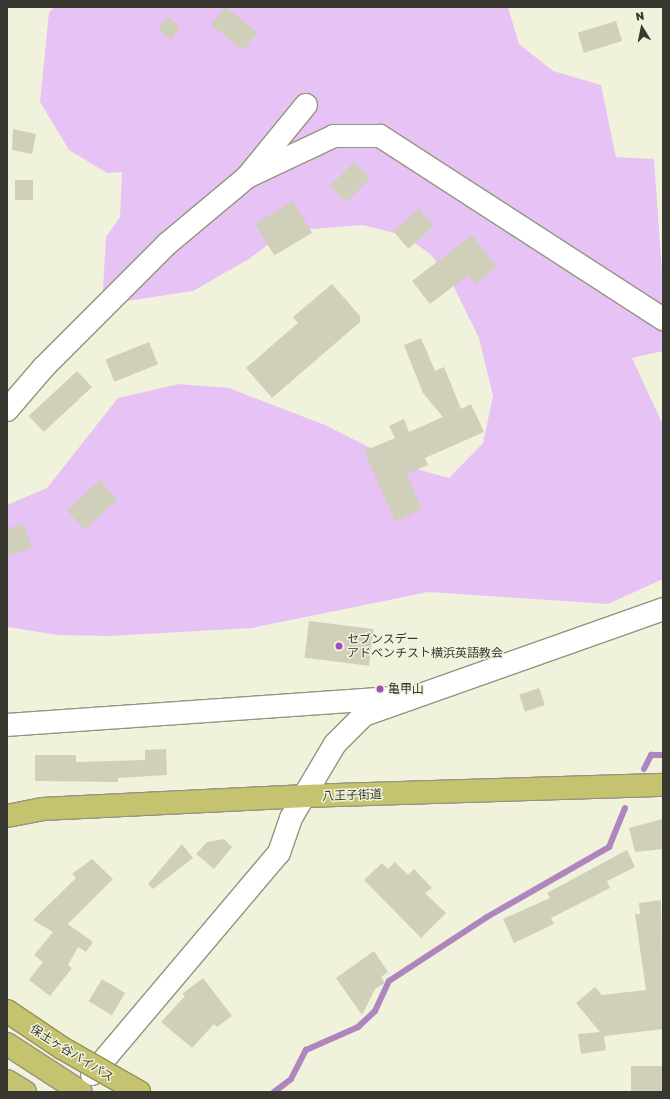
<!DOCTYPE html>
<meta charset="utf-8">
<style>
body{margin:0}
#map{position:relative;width:670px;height:1099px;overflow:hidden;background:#f1f2dc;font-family:"Golos Text","Noto Sans JP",sans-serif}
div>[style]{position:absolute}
.green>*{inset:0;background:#e7c3f5}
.stream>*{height:6px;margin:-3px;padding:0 3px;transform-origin:3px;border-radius:3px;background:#ae85bd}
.building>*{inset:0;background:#cfcfba;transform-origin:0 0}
.roads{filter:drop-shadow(1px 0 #949480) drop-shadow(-1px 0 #949480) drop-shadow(0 1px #949480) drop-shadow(0 -1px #949480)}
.minor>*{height:22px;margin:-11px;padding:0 11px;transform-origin:11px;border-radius:11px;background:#fff}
.highway>*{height:22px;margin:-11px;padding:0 11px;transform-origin:11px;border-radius:11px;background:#c5c36f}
.bridges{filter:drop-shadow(1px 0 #949259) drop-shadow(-1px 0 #949259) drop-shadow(0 1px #949259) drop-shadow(0 -1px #949259)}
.highway-bridge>*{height:22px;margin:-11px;padding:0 11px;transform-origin:11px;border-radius:11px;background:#c5c36f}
.dots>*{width:11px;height:11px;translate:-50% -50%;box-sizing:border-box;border:2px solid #f1f2dc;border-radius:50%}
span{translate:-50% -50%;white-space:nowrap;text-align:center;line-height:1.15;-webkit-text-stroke:3px #f1f2dc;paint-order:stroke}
.poi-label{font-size:12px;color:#383830}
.left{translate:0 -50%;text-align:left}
.street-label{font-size:12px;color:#383830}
.frame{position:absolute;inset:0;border:8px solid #383830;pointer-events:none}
.north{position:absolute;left:622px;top:8px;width:40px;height:40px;-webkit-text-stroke:3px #f1f2dc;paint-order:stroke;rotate:350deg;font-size:11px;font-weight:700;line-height:16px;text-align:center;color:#383830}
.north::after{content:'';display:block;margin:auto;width:14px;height:18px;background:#383830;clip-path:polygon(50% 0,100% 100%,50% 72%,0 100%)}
</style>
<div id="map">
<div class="green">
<i style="clip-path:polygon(55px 7px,508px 7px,519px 44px,553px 71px,601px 85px,616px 157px,654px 159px,663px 287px,663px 351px,632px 358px,663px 425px,663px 579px,608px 604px,428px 592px,252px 628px,110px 636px,58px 635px,7px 627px,7px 505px,47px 488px,118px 398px,179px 384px,229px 388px,325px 425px,406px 466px,449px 478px,483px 443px,493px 396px,479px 338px,448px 275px,430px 254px,405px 236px,363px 225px,286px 231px,249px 259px,193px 291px,120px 302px,103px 290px,106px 237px,120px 217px,122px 172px,107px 173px,69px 150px,40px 102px,49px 12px)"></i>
</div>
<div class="stream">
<i style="left:644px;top:769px;width:16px;rotate:-63deg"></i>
<i style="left:651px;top:755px;width:12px"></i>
<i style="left:274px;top:1092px;width:21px;rotate:-37deg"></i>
<i style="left:291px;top:1079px;width:33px;rotate:-63deg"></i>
<i style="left:306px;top:1050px;width:57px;rotate:-23.9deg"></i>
<i style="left:358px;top:1027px;width:23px;rotate:-43deg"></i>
<i style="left:375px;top:1011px;width:33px;rotate:-65deg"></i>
<i style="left:389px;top:981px;width:117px;rotate:-33.1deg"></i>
<i style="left:487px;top:917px;width:141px;rotate:-29.8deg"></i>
<i style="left:609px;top:847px;width:42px;rotate:-67.7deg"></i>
</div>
<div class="building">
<i style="left:225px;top:7px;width:41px;height:23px;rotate:38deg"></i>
<i style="left:167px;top:17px;width:16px;height:16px;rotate:35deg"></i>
<i style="left:616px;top:21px;width:21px;height:40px;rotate:73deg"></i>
<i style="clip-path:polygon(13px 129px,36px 134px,32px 154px,12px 150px)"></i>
<i style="left:354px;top:162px;width:23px;height:34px;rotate:45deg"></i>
<i style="left:15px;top:180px;width:18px;height:20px"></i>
<i style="left:293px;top:201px;width:37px;height:44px;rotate:59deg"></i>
<i style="left:419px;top:209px;width:23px;height:34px;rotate:49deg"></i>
<i style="clip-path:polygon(472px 235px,497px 267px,475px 284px,468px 275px,430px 304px,412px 281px)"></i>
<i style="clip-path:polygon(332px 284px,360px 316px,360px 322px,272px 398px,246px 368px,298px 323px,293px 317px)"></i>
<i style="clip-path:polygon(421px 338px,435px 371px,444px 367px,461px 409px,471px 404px,484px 432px,425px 458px,428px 465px,407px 474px,422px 509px,395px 521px,364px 451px,395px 438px,389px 426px,404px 419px,409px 432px,443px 417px,423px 393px,404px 345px)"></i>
<i style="left:149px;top:342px;width:24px;height:47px;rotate:68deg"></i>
<i style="left:77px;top:371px;width:22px;height:66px;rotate:47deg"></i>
<i style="left:100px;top:480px;width:26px;height:45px;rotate:47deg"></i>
<i style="clip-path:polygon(23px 523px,32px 547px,7px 557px,7px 529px)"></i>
<i style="left:309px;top:621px;width:65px;height:37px;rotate:7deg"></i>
<i style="left:539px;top:688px;width:18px;height:21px;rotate:71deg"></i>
<i style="clip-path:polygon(166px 749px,167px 775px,118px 778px,118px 782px,35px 781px,35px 755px,76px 755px,76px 762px,145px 760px,145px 750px)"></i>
<i style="clip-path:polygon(663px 819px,663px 849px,635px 852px,629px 828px)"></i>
<i style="clip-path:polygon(224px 839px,232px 847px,214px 869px,196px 854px,207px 842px)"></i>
<i style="clip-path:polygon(182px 844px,193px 858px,153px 889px,148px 884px)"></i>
<i style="clip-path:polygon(627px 850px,635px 867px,607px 881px,610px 888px,551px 918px,554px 924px,514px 943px,503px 919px,550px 898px,547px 893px)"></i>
<i style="clip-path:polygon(92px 859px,113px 879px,68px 924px,93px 942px,86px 952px,78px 947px,68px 965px,72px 968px,50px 996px,29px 980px,43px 962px,34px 955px,53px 932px,33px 920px,76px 878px,72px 874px)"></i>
<i style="clip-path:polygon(395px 862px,408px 875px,414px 869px,432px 888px,425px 893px,446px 913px,421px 938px,364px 880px,382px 863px,388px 869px)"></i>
<i style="clip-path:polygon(661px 900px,663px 1029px,604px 1036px,606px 1050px,581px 1054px,578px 1034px,600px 1032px,576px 1003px,595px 987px,602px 995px,646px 990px,635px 914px,640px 914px,639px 903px)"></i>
<i style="clip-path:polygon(374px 951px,388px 972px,381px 977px,385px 983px,375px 989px,362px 1015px,336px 978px)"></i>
<i style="clip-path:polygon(203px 978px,232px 1016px,217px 1027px,214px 1024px,192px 1048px,161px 1022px,185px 996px,182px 994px)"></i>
<i style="left:102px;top:979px;width:27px;height:26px;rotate:31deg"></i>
<i style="left:631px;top:1066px;width:32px;height:26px"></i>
</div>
<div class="roads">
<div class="minor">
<i style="left:247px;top:177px;width:96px;rotate:-25.2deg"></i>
<i style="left:334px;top:136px;width:46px"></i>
<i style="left:380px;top:136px;width:337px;rotate:32.9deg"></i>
<i style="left:7px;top:410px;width:57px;rotate:-49.3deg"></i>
<i style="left:44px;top:367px;width:174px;rotate:-45deg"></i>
<i style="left:167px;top:244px;width:104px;rotate:-39.9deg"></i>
<i style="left:247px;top:177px;width:93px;rotate:-50.7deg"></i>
<i style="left:7px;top:725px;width:386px;rotate:-4deg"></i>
<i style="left:92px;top:1074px;width:289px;rotate:-49.8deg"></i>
<i style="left:279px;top:853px;width:37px;rotate:-71deg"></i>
<i style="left:291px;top:818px;width:86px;rotate:-59.3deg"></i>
<i style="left:335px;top:744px;width:41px;rotate:-45deg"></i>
<i style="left:364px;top:715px;width:317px;rotate:-19.5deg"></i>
</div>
<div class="highway">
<i style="left:7px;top:816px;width:36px;rotate:-11deg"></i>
<i style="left:42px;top:809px;width:265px;rotate:-2.8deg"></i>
<i style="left:307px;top:796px;width:356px;rotate:-1.8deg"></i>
<i style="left:7px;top:1044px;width:88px;rotate:33deg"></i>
<i style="left:7px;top:1081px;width:21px;rotate:31deg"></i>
</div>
</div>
<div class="bridges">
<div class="highway-bridge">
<i style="left:7px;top:1011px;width:66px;rotate:33.9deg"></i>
<i style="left:62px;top:1048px;width:89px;rotate:29.7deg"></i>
</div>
</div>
<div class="dots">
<i style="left:339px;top:646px;background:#a04ebd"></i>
<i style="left:380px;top:689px;background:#a04ebd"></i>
</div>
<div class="poi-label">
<span class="left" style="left:347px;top:646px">セブンスデー<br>アドベンチスト横浜英語教会</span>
<span class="left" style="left:388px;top:689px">亀甲山</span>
</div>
<div class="street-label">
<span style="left:352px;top:795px;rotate:-2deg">八王子街道</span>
<span style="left:72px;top:1053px;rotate:32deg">保土ヶ谷バイパス</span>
</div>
<div class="frame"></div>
<div class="north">N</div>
</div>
